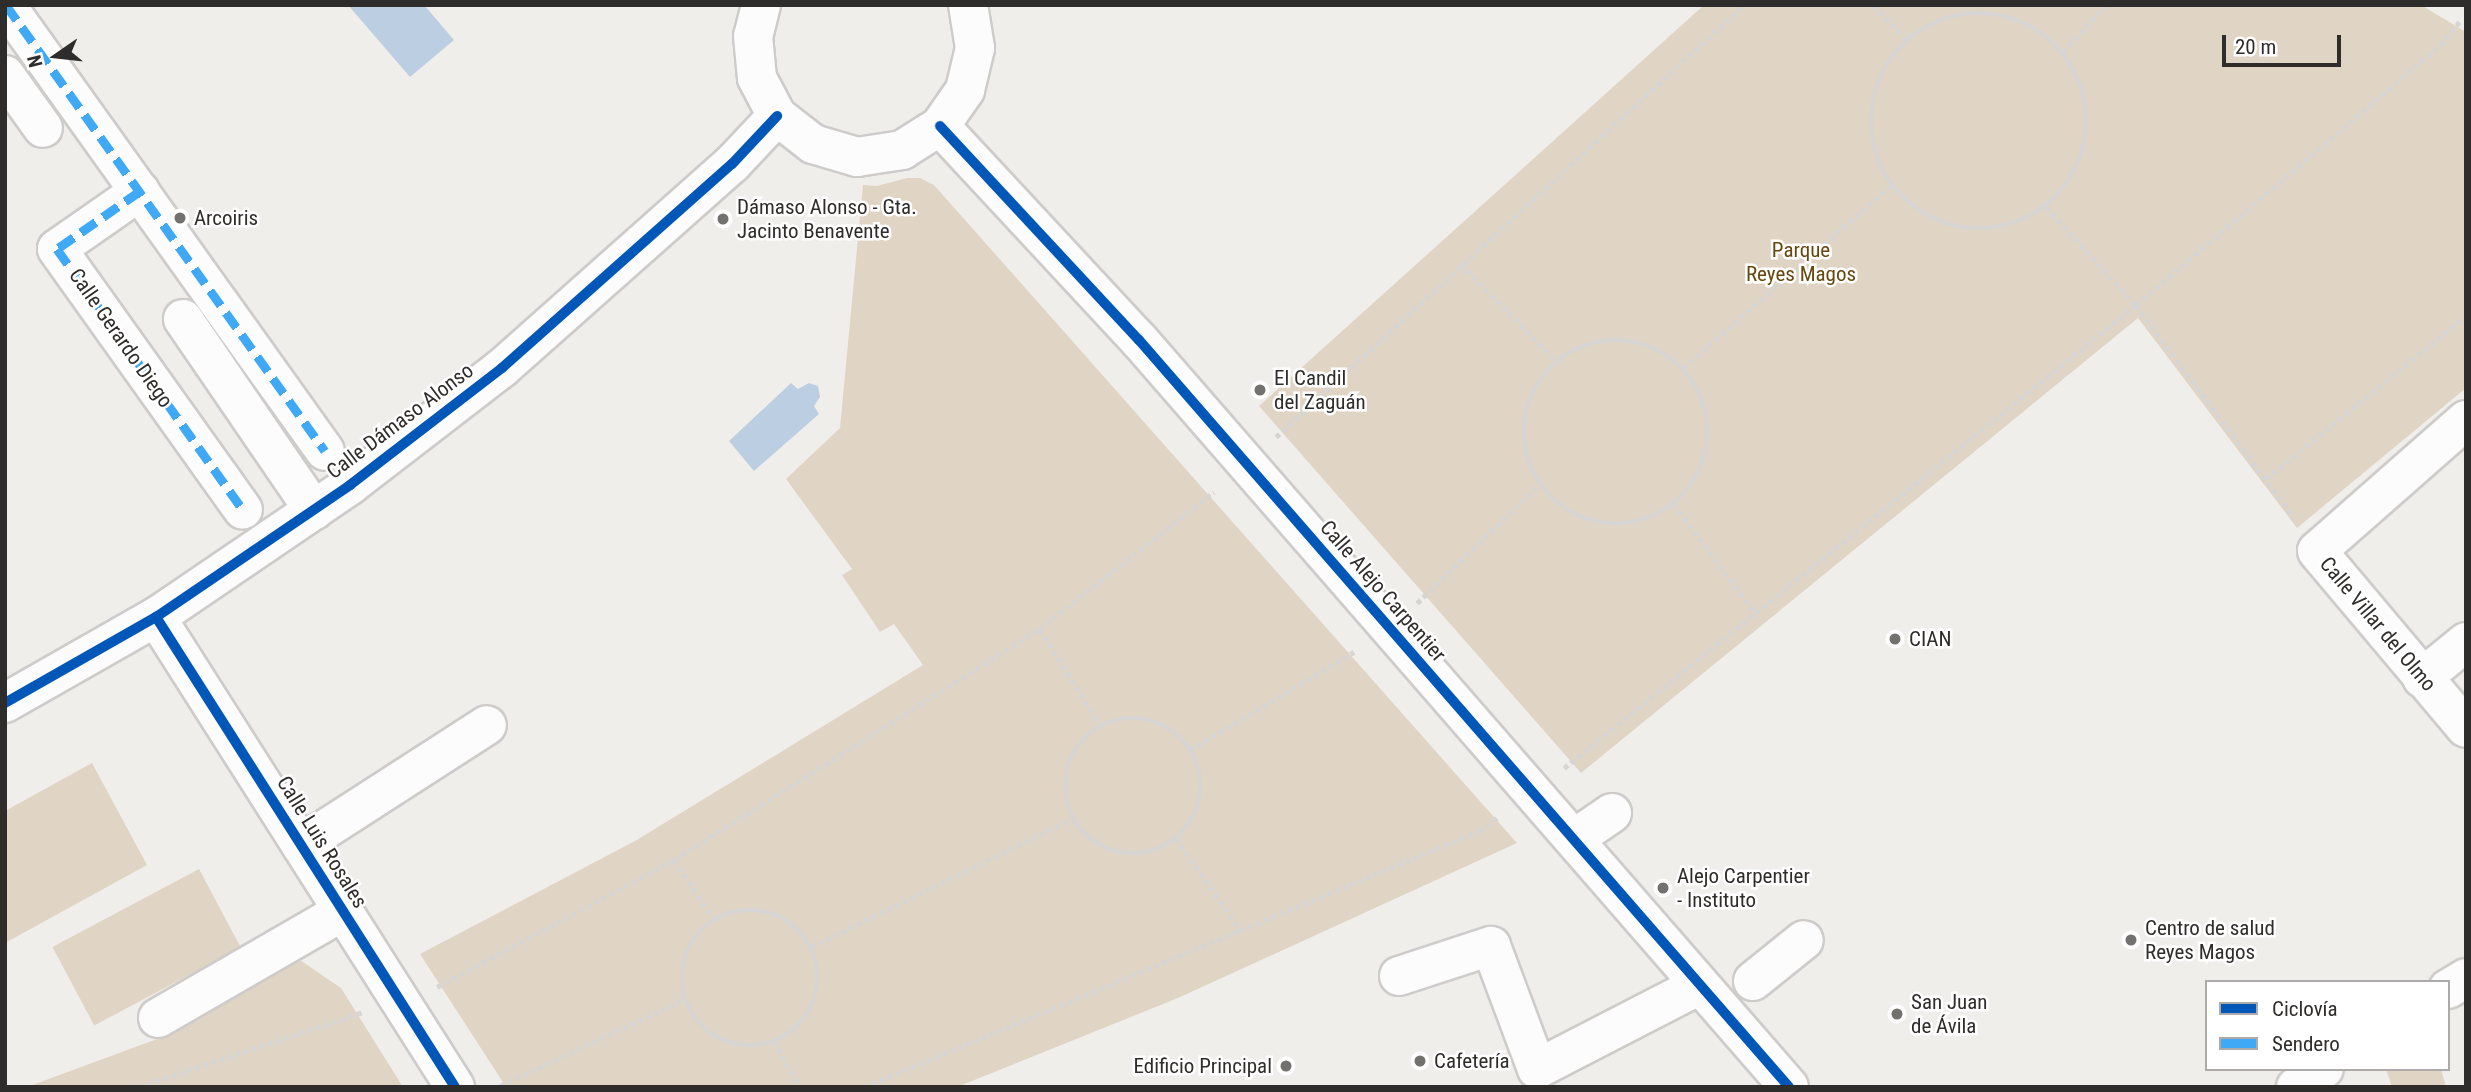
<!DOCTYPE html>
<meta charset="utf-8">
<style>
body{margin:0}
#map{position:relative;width:2471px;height:1092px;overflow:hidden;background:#f0eeeb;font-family:"Roboto Condensed",sans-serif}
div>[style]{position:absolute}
.green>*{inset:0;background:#e0d4c4;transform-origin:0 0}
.water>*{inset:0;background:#bccfe2}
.path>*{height:4.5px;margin-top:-2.25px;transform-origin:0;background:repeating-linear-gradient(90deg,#d6d5d4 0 5px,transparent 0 8.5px)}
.path>.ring{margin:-2.25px;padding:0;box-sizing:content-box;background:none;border:4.5px solid #d6d5d4;border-radius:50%}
.roads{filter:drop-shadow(2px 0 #ceccca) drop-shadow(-2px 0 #ceccca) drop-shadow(0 2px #ceccca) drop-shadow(0 -2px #ceccca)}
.minor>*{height:38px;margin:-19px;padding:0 19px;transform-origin:19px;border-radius:19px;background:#fdfcfc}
.quiet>*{height:9px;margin-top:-4.5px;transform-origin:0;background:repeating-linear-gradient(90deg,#3fa9f5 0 18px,transparent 0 27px)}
.cycleway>*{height:10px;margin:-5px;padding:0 5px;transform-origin:5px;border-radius:5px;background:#0057b8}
.dots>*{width:19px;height:19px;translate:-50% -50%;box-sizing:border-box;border:4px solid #fff;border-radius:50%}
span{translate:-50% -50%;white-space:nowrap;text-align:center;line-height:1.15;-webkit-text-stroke:5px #fff;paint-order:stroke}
.poi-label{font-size:21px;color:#2f2d2b}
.left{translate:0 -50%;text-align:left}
.right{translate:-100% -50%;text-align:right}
.park-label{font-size:21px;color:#66470e}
.street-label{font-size:21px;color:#2f2d2b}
.frame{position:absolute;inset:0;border:7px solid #2f2d2b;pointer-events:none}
.legend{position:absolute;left:2205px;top:980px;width:245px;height:91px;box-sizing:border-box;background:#fff;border:2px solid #acabaa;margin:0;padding:9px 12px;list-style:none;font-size:21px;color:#2f2d2b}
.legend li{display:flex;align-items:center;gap:14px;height:35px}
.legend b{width:35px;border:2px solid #acabaa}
.north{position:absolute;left:21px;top:21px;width:70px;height:70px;-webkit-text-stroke:5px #fff;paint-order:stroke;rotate:256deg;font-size:19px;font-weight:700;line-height:28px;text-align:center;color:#2f2d2b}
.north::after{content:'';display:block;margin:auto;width:24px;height:32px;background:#2f2d2b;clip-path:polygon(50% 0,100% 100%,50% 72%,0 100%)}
.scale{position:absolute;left:2222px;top:35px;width:119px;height:32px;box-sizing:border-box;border:4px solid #2f2d2b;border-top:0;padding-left:9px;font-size:21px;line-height:24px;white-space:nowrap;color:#2f2d2b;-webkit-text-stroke:5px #fff;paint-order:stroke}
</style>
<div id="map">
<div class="green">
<i style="clip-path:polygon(1704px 5px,2421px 5px,2466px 32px,2466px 388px,2297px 528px,2138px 318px,1581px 773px,1259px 406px)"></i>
<i style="clip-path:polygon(907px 178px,920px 178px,934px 185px,1517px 843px,1178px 998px,957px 1087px,506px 1087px,420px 954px,635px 841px,923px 665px,894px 624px,880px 632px,842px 575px,852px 569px,786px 479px,840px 428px,863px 185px,877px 186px)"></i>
<i style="clip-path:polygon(92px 763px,147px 865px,5px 943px,5px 811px)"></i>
<i style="left:199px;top:869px;width:89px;height:166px;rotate:62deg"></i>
<i style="clip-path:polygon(300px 960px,341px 988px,403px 1087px,27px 1087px,157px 1039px)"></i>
<i style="clip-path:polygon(2386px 1069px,2441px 1069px,2446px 1087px,2392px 1087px)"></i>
</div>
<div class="water">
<i style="clip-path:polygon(348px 5px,424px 5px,454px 40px,410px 77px)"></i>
<i style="clip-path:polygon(791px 383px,798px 389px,809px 383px,818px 386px,820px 397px,814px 406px,819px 414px,754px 471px,729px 441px)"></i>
</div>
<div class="path">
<i style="left:1874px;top:5px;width:48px;rotate:46.7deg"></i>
<i class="ring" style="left:1871px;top:13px;width:211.5px;height:211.5px"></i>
<i style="left:2063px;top:52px;width:64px;rotate:-47.5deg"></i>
<i style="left:2046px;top:207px;width:133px;rotate:47.4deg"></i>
<i style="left:2136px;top:305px;width:265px;rotate:53.4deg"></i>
<i style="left:1461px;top:264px;width:137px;rotate:45.6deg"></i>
<i class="ring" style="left:1524px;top:340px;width:179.5px;height:179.5px"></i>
<i style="left:1683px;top:368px;width:276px;rotate:-41.3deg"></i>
<i style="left:1276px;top:437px;width:637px;rotate:-42.71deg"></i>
<i style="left:2266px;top:479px;width:258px;rotate:-39.2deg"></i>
<i style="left:1674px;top:504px;width:137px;rotate:53.3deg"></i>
<i style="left:1417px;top:603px;width:171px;rotate:-44.1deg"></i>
<i style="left:1040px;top:629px;width:115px;rotate:57.8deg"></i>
<i class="ring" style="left:1065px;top:718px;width:131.5px;height:131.5px"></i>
<i style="left:1190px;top:750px;width:191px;rotate:-30.9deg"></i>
<i style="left:1564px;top:768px;width:736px;rotate:-38.99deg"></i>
<i style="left:2136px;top:305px;width:400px;rotate:-40.5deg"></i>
<i style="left:2440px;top:45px;width:30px;rotate:-50deg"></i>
<i style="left:1176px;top:838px;width:113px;rotate:55deg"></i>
<i style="left:674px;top:860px;width:71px;rotate:55.9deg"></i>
<i class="ring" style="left:682px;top:910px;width:131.5px;height:131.5px"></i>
<i style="left:811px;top:947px;width:293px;rotate:-26.1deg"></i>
<i style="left:437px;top:987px;width:269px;rotate:-28.2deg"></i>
<i style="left:674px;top:860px;width:432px;rotate:-32.3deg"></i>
<i style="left:1039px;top:629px;width:222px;rotate:-38.1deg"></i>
<i style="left:774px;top:1041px;width:53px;rotate:60.5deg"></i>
<i style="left:500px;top:1086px;width:204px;rotate:-25.2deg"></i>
<i style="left:139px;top:1087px;width:236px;rotate:-18.5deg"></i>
<i style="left:864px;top:1087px;width:666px;rotate:-22.6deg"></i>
<i style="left:1479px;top:831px;width:24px;rotate:-36deg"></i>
</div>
<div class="roads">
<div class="minor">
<i style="left:6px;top:5px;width:548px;rotate:54.43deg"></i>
<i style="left:761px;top:5px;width:32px;rotate:104deg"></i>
<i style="left:753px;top:36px;width:42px;rotate:84.6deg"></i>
<i style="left:757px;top:78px;width:43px;rotate:62.2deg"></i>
<i style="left:777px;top:116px;width:46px;rotate:37.9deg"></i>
<i style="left:813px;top:144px;width:46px;rotate:16.5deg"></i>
<i style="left:857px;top:157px;width:46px;rotate:-8.8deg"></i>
<i style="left:902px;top:150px;width:45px;rotate:-32.3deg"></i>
<i style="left:940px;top:126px;width:44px;rotate:-55.2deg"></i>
<i style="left:965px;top:90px;width:43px;rotate:-76.6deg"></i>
<i style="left:975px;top:48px;width:44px;rotate:-99.2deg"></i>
<i style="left:5px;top:75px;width:65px;rotate:54.4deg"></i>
<i style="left:940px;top:126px;width:292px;rotate:47.1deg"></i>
<i style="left:1139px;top:340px;width:990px;rotate:48.97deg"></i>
<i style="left:140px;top:191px;width:101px;rotate:145.1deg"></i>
<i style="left:57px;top:249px;width:320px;rotate:54.5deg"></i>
<i style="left:183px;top:319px;width:232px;rotate:55.6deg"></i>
<i style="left:2466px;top:420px;width:198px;rotate:138.7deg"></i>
<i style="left:2317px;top:551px;width:231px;rotate:49.9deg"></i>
<i style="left:156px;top:617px;width:557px;rotate:57.54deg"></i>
<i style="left:2422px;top:678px;width:57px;rotate:-39.3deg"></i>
<i style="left:5px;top:703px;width:174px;rotate:-29.7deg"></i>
<i style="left:156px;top:617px;width:235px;rotate:-34.2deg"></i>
<i style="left:350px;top:485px;width:192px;rotate:-37.6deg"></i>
<i style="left:502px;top:368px;width:307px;rotate:-41.6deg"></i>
<i style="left:732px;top:164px;width:66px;rotate:-46.8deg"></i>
<i style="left:1574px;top:839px;width:46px;rotate:-34.4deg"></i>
<i style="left:301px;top:845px;width:221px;rotate:-32.8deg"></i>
<i style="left:1399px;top:976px;width:97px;rotate:-18.1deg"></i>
<i style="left:1491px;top:946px;width:131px;rotate:69.5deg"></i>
<i style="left:1537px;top:1069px;width:183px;rotate:-27.3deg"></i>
<i style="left:1753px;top:981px;width:65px;rotate:-38.8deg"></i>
<i style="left:2448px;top:989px;width:21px;rotate:-31deg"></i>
<i style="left:158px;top:1018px;width:214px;rotate:-30deg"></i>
<i style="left:2296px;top:1087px;width:33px;rotate:-33deg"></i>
</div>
</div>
<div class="quiet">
<i style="left:6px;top:5px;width:548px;rotate:54.43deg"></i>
<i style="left:140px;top:191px;width:101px;rotate:145.1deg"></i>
<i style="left:57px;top:249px;width:320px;rotate:54.5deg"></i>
</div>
<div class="cycleway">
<i style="left:940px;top:126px;width:292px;rotate:47.1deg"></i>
<i style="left:1139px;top:340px;width:990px;rotate:48.97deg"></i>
<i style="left:156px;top:617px;width:557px;rotate:57.54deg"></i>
<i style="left:5px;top:703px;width:174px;rotate:-29.7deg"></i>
<i style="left:156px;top:617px;width:235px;rotate:-34.2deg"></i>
<i style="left:350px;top:485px;width:192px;rotate:-37.6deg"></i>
<i style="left:502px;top:368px;width:307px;rotate:-41.6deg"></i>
<i style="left:732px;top:164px;width:66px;rotate:-46.8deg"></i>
</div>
<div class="dots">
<i style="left:180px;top:218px;background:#73716e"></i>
<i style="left:723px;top:219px;background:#73716e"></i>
<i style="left:1260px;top:390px;background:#73716e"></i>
<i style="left:1895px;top:639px;background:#73716e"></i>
<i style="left:1663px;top:888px;background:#73716e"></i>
<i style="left:2131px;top:940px;background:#73716e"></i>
<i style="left:1897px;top:1014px;background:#73716e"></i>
<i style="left:1420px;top:1061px;background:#73716e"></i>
<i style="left:1286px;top:1066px;background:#73716e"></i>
</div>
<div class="poi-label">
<span class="left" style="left:737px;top:219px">Dámaso Alonso - Gta.<br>Jacinto Benavente</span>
<span class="left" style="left:194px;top:218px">Arcoiris</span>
<span class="left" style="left:1274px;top:390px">El Candil<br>del Zaguán</span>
<span class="left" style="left:1909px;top:639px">CIAN</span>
<span class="left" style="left:1677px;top:888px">Alejo Carpentier<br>- Instituto</span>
<span class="left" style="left:2145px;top:940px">Centro de salud<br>Reyes Magos</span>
<span class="left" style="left:1911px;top:1014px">San Juan<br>de Ávila</span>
<span class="left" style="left:1434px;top:1061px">Cafetería</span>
<span class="right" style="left:1272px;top:1066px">Edificio Principal</span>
</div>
<div class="park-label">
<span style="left:1801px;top:262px">Parque<br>Reyes Magos</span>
</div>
<div class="street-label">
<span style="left:121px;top:338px;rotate:55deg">Calle Gerardo Diego</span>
<span style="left:400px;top:421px;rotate:-37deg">Calle Dámaso Alonso</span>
<span style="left:1383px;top:591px;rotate:49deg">Calle Alejo Carpentier</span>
<span style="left:2378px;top:624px;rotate:50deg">Calle Villar del Olmo</span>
<span style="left:322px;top:842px;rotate:58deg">Calle Luis Rosales</span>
</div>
<div class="frame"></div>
<ul class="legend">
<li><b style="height:9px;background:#0057b8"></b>Ciclovía</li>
<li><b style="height:9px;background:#3fa9f5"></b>Sendero</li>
</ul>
<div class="north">N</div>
<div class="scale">20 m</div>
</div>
